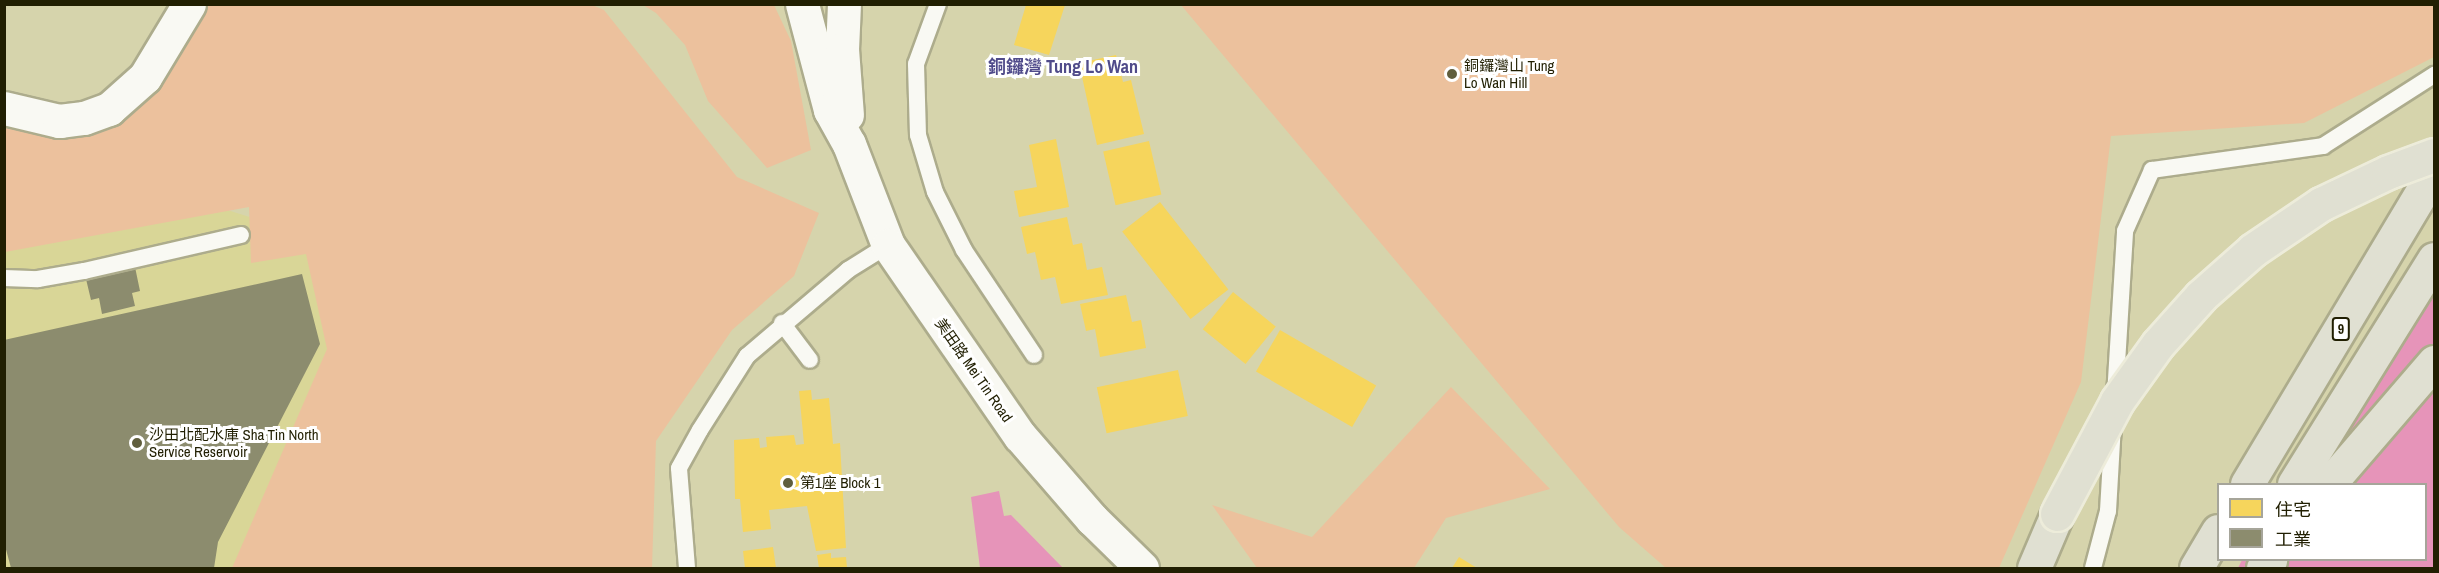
<!DOCTYPE html>
<meta charset="utf-8">
<style>
body{margin:0}
#map{position:relative;width:2439px;height:573px;overflow:hidden;background:#d6d4ac;font-family:"Archivo Narrow","Noto Sans TC",sans-serif}
div>[style]{position:absolute}
.built>*{inset:0;background:#d9d697}
.green>*{inset:0;background:#ecc19d}
.water>*{inset:0;background:#e694b9}
.homes>*{inset:0;background:#f6d55c;transform-origin:0 0}
.industry>*{inset:0;background:#8c8c6e}
.roads{filter:drop-shadow(2px 0 #adac8c) drop-shadow(-2px 0 #adac8c) drop-shadow(0 2px #adac8c) drop-shadow(0 -2px #adac8c)}
.service>*{height:16px;margin:-8px;padding:0 8px;transform-origin:8px;border-radius:8px;background:#f9f9f3}
.minor>*{height:33px;margin:-16.5px;padding:0 16.5px;transform-origin:16.5px;border-radius:16.5px;background:#f9f9f3}
.trunk>*{height:33px;margin:-16.5px;padding:0 16.5px;transform-origin:16.5px;border-radius:16.5px;background:#e0e0d2}
.bridges{filter:drop-shadow(2px 0 #edecda) drop-shadow(-2px 0 #edecda) drop-shadow(0 2px #edecda) drop-shadow(0 -2px #edecda)}
.trunk-bridge>*{height:33px;margin:-16.5px;padding:0 16.5px;transform-origin:16.5px;border-radius:16.5px;background:#e0e0d2}
.dots>*{width:16px;height:16px;translate:-50% -50%;box-sizing:border-box;border:3px solid #fff;border-radius:50%}
span{translate:-50% -50%;white-space:nowrap;text-align:center;line-height:1.15;-webkit-text-stroke:6px #fff;paint-order:stroke}
.shield-label span{padding:2px 4px;background:#fff;border:2px solid;border-radius:4px;-webkit-text-stroke-width:0}
.shield-label{font-size:14px;color:#211f02;font-weight:700}
.poi-label{font-size:15px;color:#211f02}
.left{translate:0 -50%;text-align:left}
.street-label{font-size:15px;color:#211f02}
.quarter-label{font-size:18px;color:#504b8a;font-weight:700}
.frame{position:absolute;inset:0;border:6px solid #211f02;pointer-events:none}
.legend{position:absolute;left:2217px;top:483px;width:210px;height:78px;box-sizing:border-box;background:#fff;border:2px solid #a6a59a;margin:0;padding:8px 10px;list-style:none;font-size:18px;color:#211f02}
.legend li{display:flex;align-items:center;gap:12px;height:30px}
.legend b{width:30px;border:2px solid #a6a59a}
</style>
<div id="map">
<div class="built">
<i style="clip-path:polygon(23px 146px,259px 220px,307px 209px,376px 334px,232px 568px,5px 568px,4px 162px)"></i>
</div>
<div class="green">
<i style="clip-path:polygon(2434px 4px,2434px 57px,2304px 123px,2111px 136px,2081px 382px,1999px 568px,1666px 568px,1619px 527px,1181px 5px)"></i>
<i style="clip-path:polygon(207px 5px,592px 5px,604px 10px,737px 177px,819px 213px,794px 276px,732px 330px,656px 441px,652px 568px,232px 568px,327px 349px,306px 254px,251px 263px,249px 207px,5px 252px,4px 125px,32px 133px,59px 136px,115px 123px,138px 107px,157px 86px)"></i>
<i style="clip-path:polygon(643px 5px,774px 5px,791px 41px,811px 150px,767px 168px,708px 101px,685px 45px,656px 13px)"></i>
<i style="clip-path:polygon(1451px 387px,1550px 489px,1446px 518px,1414px 568px,1257px 568px,1212px 505px,1312px 537px)"></i>
</div>
<div class="water">
<i style="clip-path:polygon(2434px 280px,2434px 568px,2238px 568px,2242px 560px,2426px 560px,2426px 484px,2286px 484px)"></i>
<i style="clip-path:polygon(999px 491px,1004px 516px,1011px 515px,1063px 568px,980px 568px,971px 497px)"></i>
</div>
<div class="homes">
<i style="clip-path:polygon(1026px 5px,1065px 5px,1049px 55px,1014px 45px)"></i>
<i style="clip-path:polygon(1116px 55px,1123px 82px,1131px 80px,1144px 134px,1097px 145px,1079px 63px)"></i>
<i style="clip-path:polygon(1056px 139px,1069px 207px,1019px 217px,1014px 191px,1037px 187px,1029px 145px)"></i>
<i style="left:1149px;top:141px;width:55px;height:47px;rotate:77deg"></i>
<i style="left:1160px;top:202px;width:111px;height:48px;rotate:52deg"></i>
<i style="clip-path:polygon(1067px 217px,1073px 245px,1082px 243px,1087px 270px,1102px 267px,1108px 295px,1061px 304px,1055px 277px,1041px 280px,1035px 252px,1027px 254px,1021px 227px)"></i>
<i style="left:1233px;top:292px;width:55px;height:48px;rotate:39deg"></i>
<i style="clip-path:polygon(1126px 295px,1132px 322px,1141px 320px,1146px 348px,1100px 357px,1095px 329px,1086px 331px,1080px 304px)"></i>
<i style="left:1280px;top:330px;width:111px;height:48px;rotate:30deg"></i>
<i style="left:1178px;top:370px;width:47px;height:83px;rotate:78deg"></i>
<i style="clip-path:polygon(811px 390px,812px 400px,829px 398px,833px 444px,840px 443px,846px 548px,816px 551px,807px 506px,769px 510px,771px 529px,743px 532px,740px 499px,735px 499px,734px 440px,759px 438px,760px 448px,767px 447px,766px 437px,794px 435px,796px 445px,804px 444px,799px 391px)"></i>
<i style="clip-path:polygon(773px 547px,776px 568px,745px 568px,743px 551px)"></i>
<i style="clip-path:polygon(831px 553px,831px 558px,846px 557px,847px 568px,819px 568px,817px 555px)"></i>
<i style="clip-path:polygon(1459px 557px,1477px 568px,1452px 568px)"></i>
</div>
<div class="industry">
<i style="clip-path:polygon(135px 267px,140px 291px,132px 293px,135px 306px,102px 314px,99px 298px,91px 300px,86px 279px)"></i>
<i style="clip-path:polygon(302px 274px,320px 344px,218px 542px,214px 568px,11px 568px,4px 542px,4px 340px)"></i>
</div>
<div class="roads">
<div class="service">
<i style="left:938px;top:4px;width:64px;rotate:110.1deg"></i>
<i style="left:916px;top:64px;width:71px;rotate:88.4deg"></i>
<i style="left:918px;top:135px;width:59px;rotate:73.4deg"></i>
<i style="left:935px;top:192px;width:65px;rotate:63.4deg"></i>
<i style="left:964px;top:250px;width:126px;rotate:56.3deg"></i>
<i style="left:4px;top:278px;width:34px;rotate:2deg"></i>
<i style="left:38px;top:279px;width:47px;rotate:-9.9deg"></i>
<i style="left:84px;top:271px;width:161px;rotate:-12.9deg"></i>
<i style="left:782px;top:323px;width:46px;rotate:52.9deg"></i>
<i style="left:2115px;top:396px;width:165px;rotate:-86.5deg"></i>
<i style="left:2125px;top:231px;width:67px;rotate:-66.1deg"></i>
<i style="left:2152px;top:170px;width:173px;rotate:-8deg"></i>
<i style="left:2323px;top:146px;width:132px;rotate:-32.6deg"></i>
<i style="left:687px;top:568px;width:100px;rotate:-94.6deg"></i>
<i style="left:679px;top:468px;width:43px;rotate:-61.1deg"></i>
<i style="left:700px;top:430px;width:88px;rotate:-57.6deg"></i>
<i style="left:747px;top:356px;width:133px;rotate:-40.4deg"></i>
<i style="left:848px;top:270px;width:47px;rotate:-32deg"></i>
<i style="left:2093px;top:568px;width:59px;rotate:-75.3deg"></i>
<i style="left:2108px;top:511px;width:86px;rotate:-86.7deg"></i>
</div>
<div class="minor">
<i style="left:802px;top:4px;width:110px;rotate:75.2deg"></i>
<i style="left:830px;top:110px;width:39px;rotate:61deg"></i>
<i style="left:849px;top:144px;width:108px;rotate:68.9deg"></i>
<i style="left:888px;top:245px;width:232px;rotate:55.4deg"></i>
<i style="left:1020px;top:436px;width:110px;rotate:49.1deg"></i>
<i style="left:1092px;top:519px;width:70px;rotate:44.4deg"></i>
<i style="left:844px;top:4px;width:45px;rotate:92.5deg"></i>
<i style="left:842px;top:49px;width:66px;rotate:85.7deg"></i>
<i style="left:4px;top:108px;width:57px;rotate:13.3deg"></i>
<i style="left:59px;top:121px;width:25px;rotate:-7deg"></i>
<i style="left:84px;top:118px;width:27px;rotate:-20deg"></i>
<i style="left:109px;top:109px;width:48px;rotate:-41.6deg"></i>
<i style="left:145px;top:77px;width:85px;rotate:-58.9deg"></i>
</div>
<div class="trunk">
<i style="left:2247px;top:484px;width:364px;rotate:-59.1deg"></i>
<i style="left:2294px;top:484px;width:265px;rotate:-58.1deg"></i>
<i style="left:2329px;top:484px;width:161px;rotate:-49.3deg"></i>
<i style="left:2034px;top:568px;width:59px;rotate:-66.9deg"></i>
<i style="left:2196px;top:568px;width:43px;rotate:-59.3deg"></i>
<i style="left:2263px;top:568px;width:11px;rotate:-49deg"></i>
</div>
</div>
<div class="bridges">
<div class="trunk-bridge">
<i style="left:2057px;top:514px;width:128px;rotate:-62deg"></i>
<i style="left:2117px;top:401px;width:70px;rotate:-54.3deg"></i>
<i style="left:2158px;top:344px;width:64px;rotate:-48.1deg"></i>
<i style="left:2201px;top:296px;width:69px;rotate:-41.5deg"></i>
<i style="left:2253px;top:250px;width:82px;rotate:-34.1deg"></i>
<i style="left:2321px;top:204px;width:74px;rotate:-25.5deg"></i>
<i style="left:2388px;top:172px;width:49px;rotate:-20.3deg"></i>
</div>
</div>
<div class="dots">
<i style="left:1452px;top:74px;background:#605e3d"></i>
<i style="left:137px;top:443px;background:#605e3d"></i>
<i style="left:788px;top:483px;background:#605e3d"></i>
</div>
<div class="shield-label">
<span style="left:2341px;top:329px">9</span>
</div>
<div class="poi-label">
<span class="left" style="left:1464px;top:74px">銅鑼灣山 Tung<br>Lo Wan Hill</span>
<span class="left" style="left:149px;top:443px">沙田北配水庫 Sha Tin North<br>Service Reservoir</span>
<span class="left" style="left:800px;top:483px">第1座 Block 1</span>
</div>
<div class="street-label">
<span style="left:974px;top:370px;rotate:55deg">美田路 Mei Tin Road</span>
</div>
<div class="quarter-label">
<span style="left:1063px;top:67px">銅鑼灣 Tung Lo Wan</span>
</div>
<div class="frame"></div>
<ul class="legend">
<li><b style="height:16px;background:#f6d55c"></b>住宅</li>
<li><b style="height:16px;background:#8c8c6e"></b>工業</li>
</ul>
</div>
